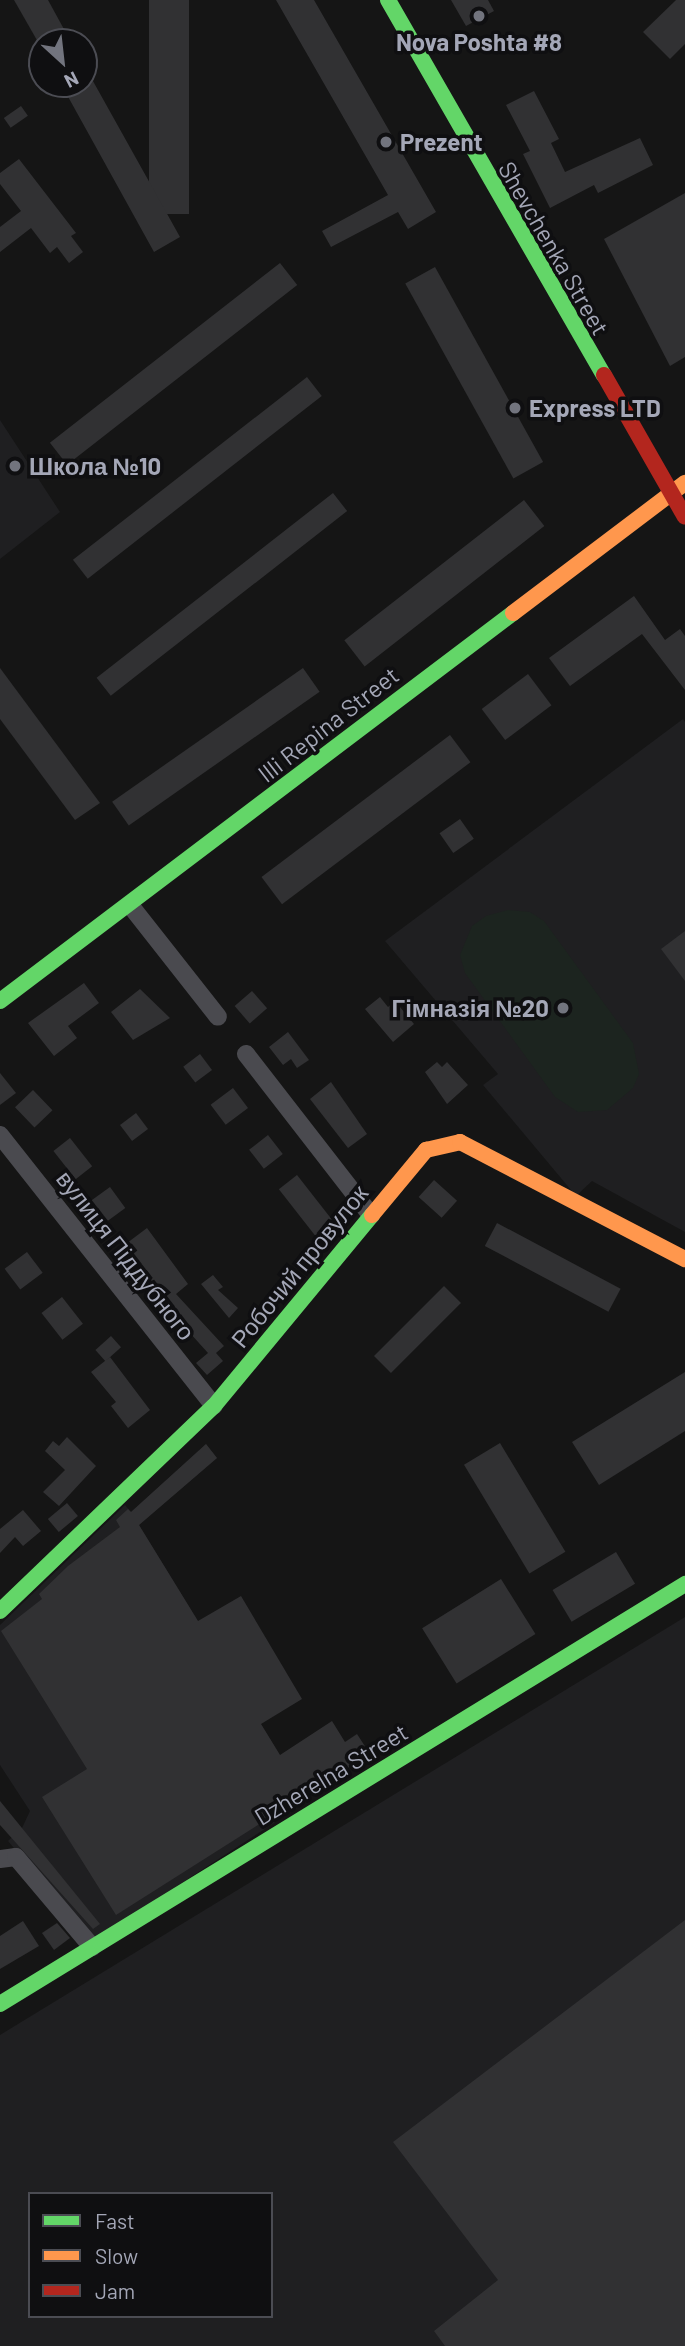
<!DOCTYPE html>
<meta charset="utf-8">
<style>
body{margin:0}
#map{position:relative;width:685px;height:2346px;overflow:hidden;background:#151515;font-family:Barlow,sans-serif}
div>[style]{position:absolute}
.built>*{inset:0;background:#1f1f21}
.green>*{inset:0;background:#1c241f}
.building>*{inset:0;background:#313133;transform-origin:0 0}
.street>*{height:18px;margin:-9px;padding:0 9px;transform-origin:9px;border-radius:9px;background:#4a4a4f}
.fast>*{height:16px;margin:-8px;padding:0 8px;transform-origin:8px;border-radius:8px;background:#63d668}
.slow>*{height:16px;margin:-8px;padding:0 8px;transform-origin:8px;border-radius:8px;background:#ff974d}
.jam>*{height:16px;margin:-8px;padding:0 8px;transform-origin:8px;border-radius:8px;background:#b3261e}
.dots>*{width:19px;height:19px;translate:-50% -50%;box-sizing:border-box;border:4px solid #0f0f11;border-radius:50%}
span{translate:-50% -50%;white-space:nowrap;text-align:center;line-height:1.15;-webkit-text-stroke:7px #0f0f11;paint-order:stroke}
.poi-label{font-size:24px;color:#a4a7b7;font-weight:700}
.left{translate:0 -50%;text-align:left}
.right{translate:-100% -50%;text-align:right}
.street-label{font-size:24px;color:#a4a7b7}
.legend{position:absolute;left:28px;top:2192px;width:245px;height:126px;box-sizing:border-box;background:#0f0f11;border:2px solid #4b4c53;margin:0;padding:9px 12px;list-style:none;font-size:21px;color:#a4a7b7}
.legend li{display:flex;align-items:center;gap:14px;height:35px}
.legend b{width:35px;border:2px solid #4b4c53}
.north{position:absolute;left:28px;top:28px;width:70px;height:70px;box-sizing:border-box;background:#0f0f11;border:2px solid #4b4c53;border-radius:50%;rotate:153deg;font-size:19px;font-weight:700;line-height:28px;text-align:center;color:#a4a7b7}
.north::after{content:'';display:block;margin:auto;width:24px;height:32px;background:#72747e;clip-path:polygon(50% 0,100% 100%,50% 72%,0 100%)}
</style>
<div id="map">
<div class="built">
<i style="clip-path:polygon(0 420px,60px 512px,0 559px)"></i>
<i style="clip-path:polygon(683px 719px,685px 722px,685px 1232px,592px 1181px,576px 1196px,483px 1085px,498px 1074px,385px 941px)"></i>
<i style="clip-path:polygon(206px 1444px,217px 1458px,139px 1525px,308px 1801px,92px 1941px,8px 1841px,22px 1828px,30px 1811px,0 1765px,0 1625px,125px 1505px,131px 1512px)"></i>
<i style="clip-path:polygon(evenodd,685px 1617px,685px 2346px,0 2346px,0 2035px,685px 1617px,30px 2194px,271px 2194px,271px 2316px,30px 2316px,30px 2194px)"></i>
</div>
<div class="green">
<i style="clip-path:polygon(508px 910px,530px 912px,544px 921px,633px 1043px,639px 1074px,633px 1088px,607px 1110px,578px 1112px,555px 1097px,465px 973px,460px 955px,472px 926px,486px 916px)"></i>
</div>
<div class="building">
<i style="clip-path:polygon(14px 0,48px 0,71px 42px,38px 42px)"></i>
<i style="left:149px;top:0;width:40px;height:214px"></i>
<i style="clip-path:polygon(276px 0,314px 0,436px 212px,408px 229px,398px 212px,331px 247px,322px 231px,388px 195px)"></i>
<i style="clip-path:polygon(451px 0,488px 0,494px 11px,466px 26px)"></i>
<i style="clip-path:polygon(676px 0,685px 0,685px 44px,670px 59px,643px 32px)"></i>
<i style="clip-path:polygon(84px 65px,180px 237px,154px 252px,61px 84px,84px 84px)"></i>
<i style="clip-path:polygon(534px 91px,559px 139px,551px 143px,565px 172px,640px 138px,653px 165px,598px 193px,594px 185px,550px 208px,523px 154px,530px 151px,506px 105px)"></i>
<i style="left:21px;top:106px;width:12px;height:21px;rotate:55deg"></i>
<i style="clip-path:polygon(19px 159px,76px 233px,71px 236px,83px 252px,69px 263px,57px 247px,50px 253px,31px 228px,0 252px,0 227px,21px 211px,0 184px,0 173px)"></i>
<i style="clip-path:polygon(685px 193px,685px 357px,670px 366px,604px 239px)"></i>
<i style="left:280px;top:263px;width:28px;height:292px;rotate:52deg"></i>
<i style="left:435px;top:267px;width:223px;height:34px;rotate:61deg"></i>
<i style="left:307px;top:377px;width:24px;height:297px;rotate:52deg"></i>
<i style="left:333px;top:493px;width:23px;height:300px;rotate:52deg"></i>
<i style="left:524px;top:500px;width:33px;height:228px;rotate:52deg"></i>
<i style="clip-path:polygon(634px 596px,665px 640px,680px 629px,685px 636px,685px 690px,642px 634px,570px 686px,549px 658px)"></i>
<i style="clip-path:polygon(0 668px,100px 803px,75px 820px,0 719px)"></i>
<i style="left:303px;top:668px;width:29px;height:233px;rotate:55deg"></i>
<i style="left:528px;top:674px;width:39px;height:58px;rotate:53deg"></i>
<i style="left:450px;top:735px;width:34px;height:236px;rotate:53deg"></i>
<i style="left:460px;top:819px;width:24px;height:25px;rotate:55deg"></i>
<i style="clip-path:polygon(685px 931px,685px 981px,661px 949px)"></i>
<i style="clip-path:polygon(84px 983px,99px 1003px,68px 1026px,77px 1038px,54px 1056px,28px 1023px)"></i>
<i style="clip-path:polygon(140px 989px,170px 1018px,133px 1040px,111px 1012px)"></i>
<i style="left:252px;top:991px;width:23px;height:23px;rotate:49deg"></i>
<i style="clip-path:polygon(380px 997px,388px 1007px,395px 1001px,414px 1024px,393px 1042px,365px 1009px)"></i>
<i style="clip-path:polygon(288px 1032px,309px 1060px,297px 1068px,291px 1059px,283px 1065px,269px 1047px)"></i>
<i style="left:200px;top:1054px;width:20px;height:21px;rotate:53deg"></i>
<i style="clip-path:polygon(437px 1062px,442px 1067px,447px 1062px,468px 1085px,447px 1104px,425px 1072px)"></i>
<i style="clip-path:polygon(0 1073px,16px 1093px,0 1105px)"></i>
<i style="clip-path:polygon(331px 1082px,367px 1134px,348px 1148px,310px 1099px)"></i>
<i style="left:233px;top:1088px;width:25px;height:28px;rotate:53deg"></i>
<i style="left:33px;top:1090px;width:28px;height:25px;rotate:46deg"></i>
<i style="left:136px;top:1113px;width:20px;height:20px;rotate:53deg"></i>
<i style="left:268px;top:1135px;width:24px;height:24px;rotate:52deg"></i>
<i style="left:70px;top:1138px;width:36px;height:21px;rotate:52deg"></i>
<i style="left:297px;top:1175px;width:68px;height:23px;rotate:52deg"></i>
<i style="left:434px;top:1180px;width:31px;height:23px;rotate:42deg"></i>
<i style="left:110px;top:1187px;width:26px;height:24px;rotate:54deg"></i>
<i style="left:497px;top:1223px;width:140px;height:26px;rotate:28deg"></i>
<i style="clip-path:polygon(147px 1228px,188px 1284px,176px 1294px,224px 1346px,216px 1353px,223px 1361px,207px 1375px,196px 1363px,208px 1353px,180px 1322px,175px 1327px,164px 1315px,171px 1309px,123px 1246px)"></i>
<i style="left:27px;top:1252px;width:26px;height:28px;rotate:53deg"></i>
<i style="clip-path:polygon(213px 1275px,223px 1287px,218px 1290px,238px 1308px,229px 1318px,201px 1284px)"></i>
<i style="left:444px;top:1286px;width:24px;height:99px;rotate:45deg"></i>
<i style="left:62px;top:1297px;width:34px;height:26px;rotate:52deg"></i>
<i style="left:111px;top:1336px;width:15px;height:21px;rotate:48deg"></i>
<i style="clip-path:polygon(110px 1357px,150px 1410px,128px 1428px,111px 1406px,116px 1402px,91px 1372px)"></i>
<i style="clip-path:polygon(685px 1372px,685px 1431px,599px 1485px,572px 1442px)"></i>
<i style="clip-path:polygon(67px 1437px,96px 1466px,59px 1506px,43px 1492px,65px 1470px,45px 1451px,53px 1441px,59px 1446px)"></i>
<i style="left:500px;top:1443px;width:127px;height:42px;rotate:59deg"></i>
<i style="clip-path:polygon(206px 1444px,217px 1458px,139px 1525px,198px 1621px,241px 1596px,302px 1699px,261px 1724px,280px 1755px,332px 1721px,345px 1742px,357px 1734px,370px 1754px,116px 1915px,42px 1797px,87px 1769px,1px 1631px,42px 1599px,39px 1594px,68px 1566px,120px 1527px,116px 1520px,128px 1509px,131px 1512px)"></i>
<i style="left:67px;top:1503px;width:17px;height:25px;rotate:50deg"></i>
<i style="clip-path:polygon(23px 1510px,41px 1531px,23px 1546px,15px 1537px,0 1553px,0 1529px)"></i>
<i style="left:616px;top:1552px;width:37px;height:74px;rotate:59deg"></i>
<i style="left:501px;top:1579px;width:65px;height:93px;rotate:58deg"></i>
<i style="clip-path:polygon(0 1801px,100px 1924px,93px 1929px,0 1825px)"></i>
<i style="clip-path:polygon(685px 1920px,685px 2346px,445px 2346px,434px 2331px,498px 2280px,393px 2142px)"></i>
<i style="clip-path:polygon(23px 1921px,39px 1946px,0 1969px,0 1936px)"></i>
<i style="clip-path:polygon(57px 1923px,70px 1938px,54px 1950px,42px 1933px)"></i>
</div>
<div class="street">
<i style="left:130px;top:905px;width:142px;rotate:51.8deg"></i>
<i style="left:246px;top:1054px;width:204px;rotate:52.2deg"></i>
<i style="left:0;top:1135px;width:345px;rotate:51.7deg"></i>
<i style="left:0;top:1859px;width:16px;rotate:-7deg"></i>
<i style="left:16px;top:1857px;width:118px;rotate:49.8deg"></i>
</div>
<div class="fast">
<i style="left:388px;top:0;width:433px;rotate:60.1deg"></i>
<i style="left:0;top:1001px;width:643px;rotate:-37.1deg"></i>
<i style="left:0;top:1611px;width:296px;rotate:-43.8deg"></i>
<i style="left:214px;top:1406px;width:248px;rotate:-50.4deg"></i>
<i style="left:0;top:2004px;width:804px;rotate:-31.51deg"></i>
</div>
<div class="slow">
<i style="left:513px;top:613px;width:216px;rotate:-37.1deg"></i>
<i style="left:372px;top:1215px;width:85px;rotate:-50.3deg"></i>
<i style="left:426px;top:1150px;width:35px;rotate:-13deg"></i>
<i style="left:460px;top:1142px;width:254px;rotate:27.5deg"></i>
</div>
<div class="jam">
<i style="left:604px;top:375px;width:163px;rotate:60.3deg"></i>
</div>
<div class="dots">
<i style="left:479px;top:16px;background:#72747e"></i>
<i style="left:386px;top:142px;background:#72747e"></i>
<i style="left:515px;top:408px;background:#72747e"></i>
<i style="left:15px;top:466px;background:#72747e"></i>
<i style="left:563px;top:1008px;background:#72747e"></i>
</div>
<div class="poi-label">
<span style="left:479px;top:42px">Nova Poshta #8</span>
<span class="left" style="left:400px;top:142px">Prezent</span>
<span class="left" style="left:529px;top:408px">Express LTD</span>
<span class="left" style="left:29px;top:466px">Школа №10</span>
<span class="right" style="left:549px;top:1008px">Гімназія №20</span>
</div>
<div class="street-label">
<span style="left:554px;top:248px;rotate:60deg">Shevchenka Street</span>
<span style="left:328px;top:724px;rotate:-38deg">Illi Repina Street</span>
<span style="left:126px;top:1255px;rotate:52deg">вулиця Піддубного</span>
<span style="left:299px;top:1266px;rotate:-51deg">Робочий провулок</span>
<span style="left:331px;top:1774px;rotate:-31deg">Dzherelna Street</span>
</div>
<ul class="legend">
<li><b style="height:9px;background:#63d668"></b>Fast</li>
<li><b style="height:9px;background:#ff974d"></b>Slow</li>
<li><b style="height:9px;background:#b3261e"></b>Jam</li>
</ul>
<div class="north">N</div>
</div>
